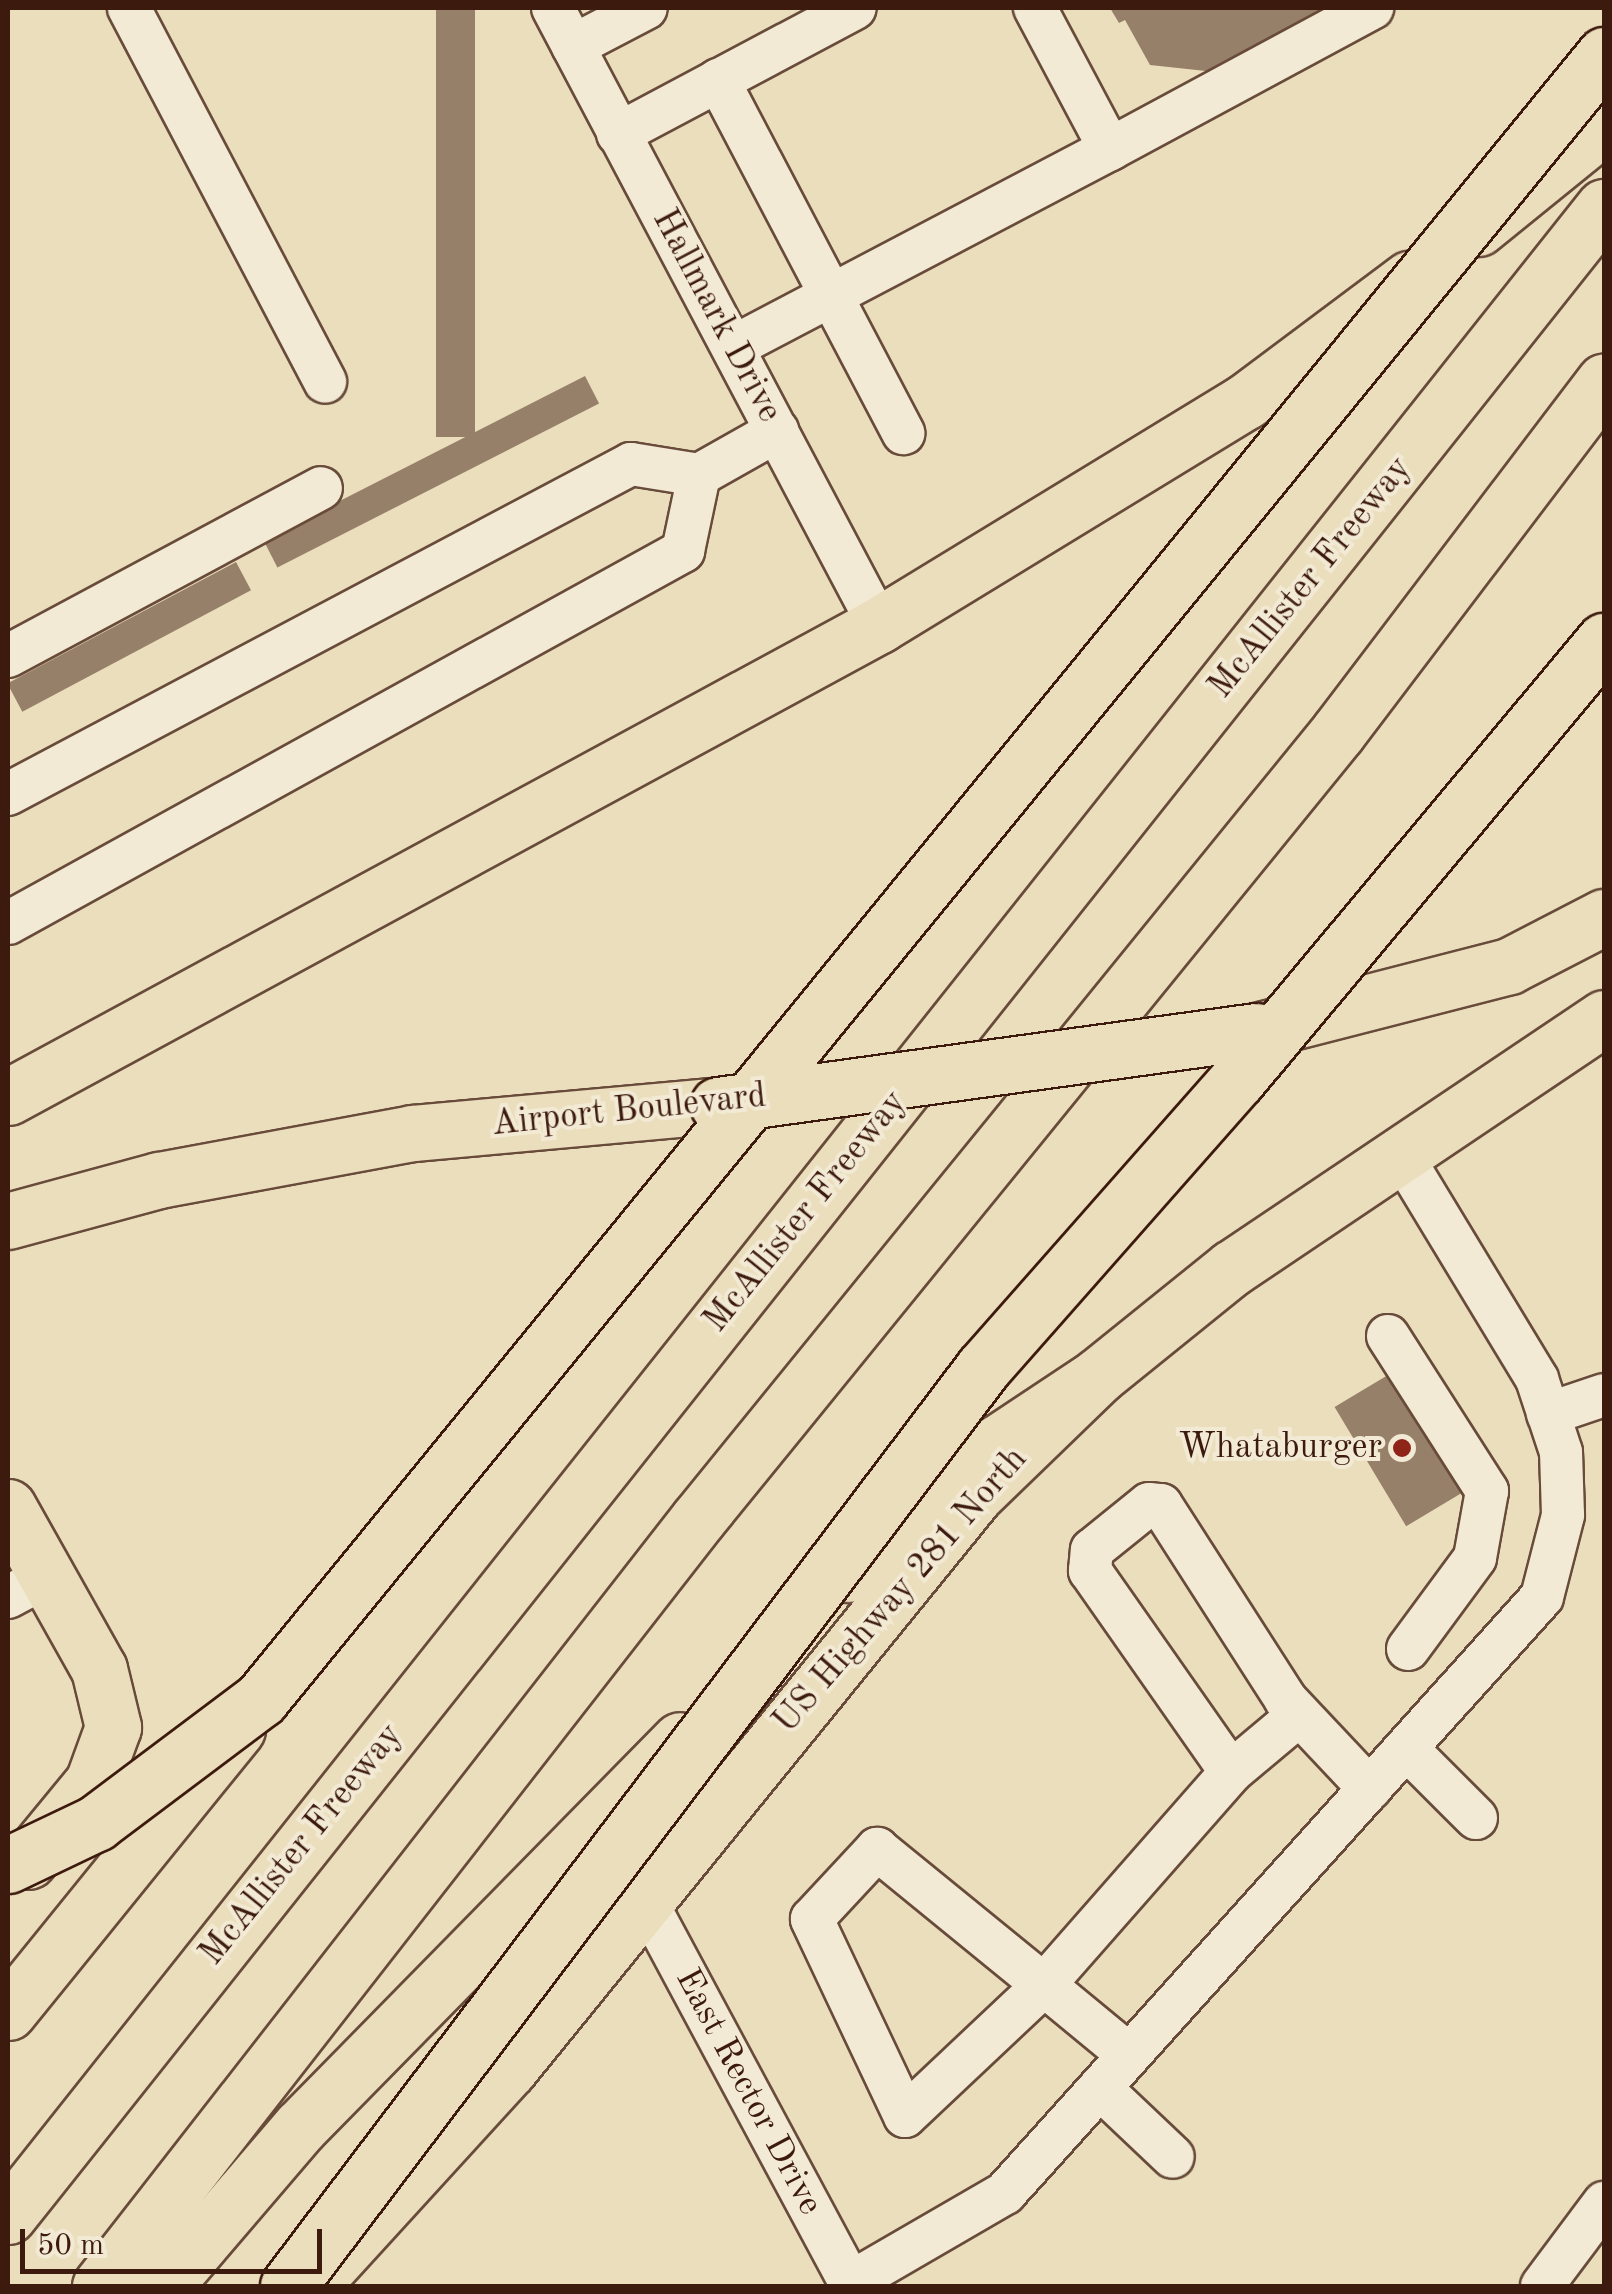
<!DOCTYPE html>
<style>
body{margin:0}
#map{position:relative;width:1612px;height:2294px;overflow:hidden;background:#ebdebd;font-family:"Old Standard TT",serif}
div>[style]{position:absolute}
.building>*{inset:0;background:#978069;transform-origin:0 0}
.roads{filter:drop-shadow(2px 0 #684b3a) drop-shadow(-2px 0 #684b3a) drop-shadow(0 2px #684b3a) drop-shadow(0 -2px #684b3a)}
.minor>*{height:42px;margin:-21px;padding:0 21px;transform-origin:21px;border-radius:21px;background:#f2ead4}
.major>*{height:55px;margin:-27.5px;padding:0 27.5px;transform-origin:27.5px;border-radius:27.5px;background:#ebdebd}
.highway>*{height:55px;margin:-27.5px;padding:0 27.5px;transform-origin:27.5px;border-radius:27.5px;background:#ebdebd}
.bridges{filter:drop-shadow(2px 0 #3d1a0e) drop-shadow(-2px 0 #3d1a0e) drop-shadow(0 2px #3d1a0e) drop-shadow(0 -2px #3d1a0e)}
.major-bridge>*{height:55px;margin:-27.5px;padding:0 27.5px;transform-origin:27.5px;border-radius:27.5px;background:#ebdebd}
.highway-bridge>*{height:55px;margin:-27.5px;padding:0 27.5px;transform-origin:27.5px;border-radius:27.5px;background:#ebdebd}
.dots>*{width:28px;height:28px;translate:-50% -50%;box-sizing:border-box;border:5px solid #f2ead4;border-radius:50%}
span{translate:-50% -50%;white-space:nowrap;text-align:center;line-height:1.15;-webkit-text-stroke:8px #f2ead4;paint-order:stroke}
.street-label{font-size:35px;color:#3d1a0e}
.poi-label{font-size:35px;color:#3d1a0e}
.right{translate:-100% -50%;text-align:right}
.frame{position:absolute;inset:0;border:10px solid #3d1a0e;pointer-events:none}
.scale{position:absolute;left:20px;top:2229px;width:302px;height:45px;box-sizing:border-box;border:5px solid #3d1a0e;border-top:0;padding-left:12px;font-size:30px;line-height:35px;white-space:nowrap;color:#3d1a0e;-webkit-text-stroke:8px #f2ead4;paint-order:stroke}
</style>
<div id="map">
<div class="building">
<i style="left:436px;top:8px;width:39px;height:429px"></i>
<i style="clip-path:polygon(1110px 8px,1335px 8px,1215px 72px,1150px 65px,1125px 20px,1119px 23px)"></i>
<i style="left:585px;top:376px;width:31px;height:361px;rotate:63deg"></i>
<i style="left:236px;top:562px;width:32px;height:259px;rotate:62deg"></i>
<i style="left:1398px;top:1369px;width:139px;height:74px;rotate:59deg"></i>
</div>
<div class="roads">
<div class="minor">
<i style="left:129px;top:8px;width:422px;rotate:62.3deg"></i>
<i style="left:553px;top:8px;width:698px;rotate:62.15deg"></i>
<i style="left:573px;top:46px;width:82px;rotate:-27.5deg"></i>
<i style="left:718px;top:80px;width:399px;rotate:62.3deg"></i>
<i style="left:618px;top:134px;width:268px;rotate:-28deg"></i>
<i style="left:1110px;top:149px;width:298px;rotate:-28.3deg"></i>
<i style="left:733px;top:347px;width:426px;rotate:-27.7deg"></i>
<i style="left:1110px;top:149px;width:160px;rotate:-118deg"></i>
<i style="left:8px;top:656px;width:355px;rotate:-28.2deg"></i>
<i style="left:8px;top:794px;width:705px;rotate:-27.91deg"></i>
<i style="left:631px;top:464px;width:69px;rotate:9.2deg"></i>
<i style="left:699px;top:475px;width:90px;rotate:-29.4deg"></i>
<i style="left:8px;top:923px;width:771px;rotate:-28.86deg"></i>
<i style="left:683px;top:551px;width:78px;rotate:-78.1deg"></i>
<i style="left:1388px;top:1336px;width:184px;rotate:57.4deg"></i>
<i style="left:1487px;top:1491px;width:68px;rotate:100.2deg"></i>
<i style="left:1475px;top:1558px;width:113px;rotate:126.4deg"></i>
<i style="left:1548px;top:1414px;width:59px;rotate:-18.7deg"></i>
<i style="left:8px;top:1597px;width:44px;rotate:-28.3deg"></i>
<i style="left:1406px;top:1748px;width:99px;rotate:45deg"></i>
<i style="left:1231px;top:1772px;width:89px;rotate:-40deg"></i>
<i style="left:644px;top:1898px;width:440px;rotate:61.8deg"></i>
<i style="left:1129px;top:2055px;width:110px;rotate:-140.5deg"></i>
<i style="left:1044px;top:1985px;width:191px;rotate:136.7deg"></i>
<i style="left:905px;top:2116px;width:218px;rotate:-115.3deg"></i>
<i style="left:812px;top:1919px;width:96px;rotate:-47.1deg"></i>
<i style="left:877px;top:1849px;width:215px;rotate:39.2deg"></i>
<i style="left:1044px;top:1985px;width:283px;rotate:-48.7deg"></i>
<i style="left:1231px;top:1772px;width:246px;rotate:-125deg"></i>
<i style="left:1090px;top:1571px;width:21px;rotate:-85deg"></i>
<i style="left:1092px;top:1550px;width:73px;rotate:-38.9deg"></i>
<i style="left:1149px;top:1504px;width:12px;rotate:5deg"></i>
<i style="left:1161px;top:1505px;width:232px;rotate:57.3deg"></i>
<i style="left:1286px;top:1700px;width:122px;rotate:46.7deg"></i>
<i style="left:1100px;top:2088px;width:100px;rotate:43.4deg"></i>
<i style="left:850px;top:2283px;width:179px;rotate:-30.1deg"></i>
<i style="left:1005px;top:2193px;width:802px;rotate:-47.98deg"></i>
<i style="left:1542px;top:1597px;width:85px;rotate:-75.6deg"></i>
<i style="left:1563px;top:1515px;width:63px;rotate:-91.8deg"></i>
<i style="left:1561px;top:1452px;width:77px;rotate:-108.2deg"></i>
<i style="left:1537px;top:1379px;width:263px;rotate:-121.2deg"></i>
<i style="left:1542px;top:2286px;width:104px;rotate:-53.2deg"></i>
</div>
<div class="major">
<i style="left:1256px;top:1031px;width:261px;rotate:-14.4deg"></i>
<i style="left:1509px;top:966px;width:107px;rotate:-27.3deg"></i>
<i style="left:8px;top:1097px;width:991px;rotate:-28.45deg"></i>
<i style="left:8px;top:1221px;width:156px;rotate:-15.2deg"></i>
<i style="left:159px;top:1180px;width:258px;rotate:-10.5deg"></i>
<i style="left:413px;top:1133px;width:306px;rotate:-5.2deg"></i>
<i style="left:8px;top:1507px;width:186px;rotate:60.7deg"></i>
<i style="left:99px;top:1669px;width:60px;rotate:76.4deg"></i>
<i style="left:113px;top:1727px;width:59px;rotate:110deg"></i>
<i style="left:93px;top:1782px;width:102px;rotate:129.4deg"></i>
<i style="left:329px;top:2266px;width:267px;rotate:-47.6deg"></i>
<i style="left:509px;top:2069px;width:741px;rotate:-50.92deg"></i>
<i style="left:976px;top:1494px;width:170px;rotate:-44deg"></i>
<i style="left:1098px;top:1376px;width:172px;rotate:-38.9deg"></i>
<i style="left:1232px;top:1268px;width:448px;rotate:-33.9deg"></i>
</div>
<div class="highway">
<i style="left:1478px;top:228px;width:162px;rotate:-39deg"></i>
<i style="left:879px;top:625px;width:430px;rotate:-31.4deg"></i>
<i style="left:1246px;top:401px;width:204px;rotate:-36.8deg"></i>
<i style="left:848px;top:1574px;width:138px;rotate:-44.7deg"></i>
<i style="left:946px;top:1477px;width:182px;rotate:-33.6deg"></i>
<i style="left:8px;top:2012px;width:364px;rotate:-51deg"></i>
<i style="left:8px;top:2216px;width:2566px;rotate:-51.54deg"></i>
<i style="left:100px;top:2286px;width:973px;rotate:-52.06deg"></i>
<i style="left:698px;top:1519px;width:1014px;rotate:-50.88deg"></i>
<i style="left:1338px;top:732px;width:440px;rotate:-52.8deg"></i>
<i style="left:164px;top:2286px;width:209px;rotate:-49.5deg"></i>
<i style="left:300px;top:2127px;width:542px;rotate:-45.52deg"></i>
</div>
</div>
<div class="bridges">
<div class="major-bridge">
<i style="left:718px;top:1105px;width:543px;rotate:-7.83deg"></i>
</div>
<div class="highway-bridge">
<i style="left:8px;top:1865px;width:98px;rotate:-25.5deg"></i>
<i style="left:96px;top:1823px;width:206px;rotate:-36.9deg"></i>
<i style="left:261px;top:1699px;width:2123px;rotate:-50.75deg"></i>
<i style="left:288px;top:2286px;width:1151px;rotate:-52.87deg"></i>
<i style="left:983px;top:1368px;width:385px;rotate:-48.6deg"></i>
<i style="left:1238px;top:1079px;width:571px;rotate:-50.12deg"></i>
</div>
</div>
<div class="dots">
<i style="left:1402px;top:1448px;background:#8f2418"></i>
</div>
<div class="street-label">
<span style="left:716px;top:316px;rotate:62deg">Hallmark Drive</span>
<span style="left:1311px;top:578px;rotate:-51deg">McAllister Freeway</span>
<span style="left:629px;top:1111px;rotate:-6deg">Airport Boulevard</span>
<span style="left:806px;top:1212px;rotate:-51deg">McAllister Freeway</span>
<span style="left:901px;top:1591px;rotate:-49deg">US Highway 281 North</span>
<span style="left:302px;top:1845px;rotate:-51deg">McAllister Freeway</span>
<span style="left:748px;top:2092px;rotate:62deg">East Rector Drive</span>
</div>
<div class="poi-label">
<span class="right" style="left:1382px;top:1448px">Whataburger</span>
</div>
<div class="frame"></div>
<div class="scale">50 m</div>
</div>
